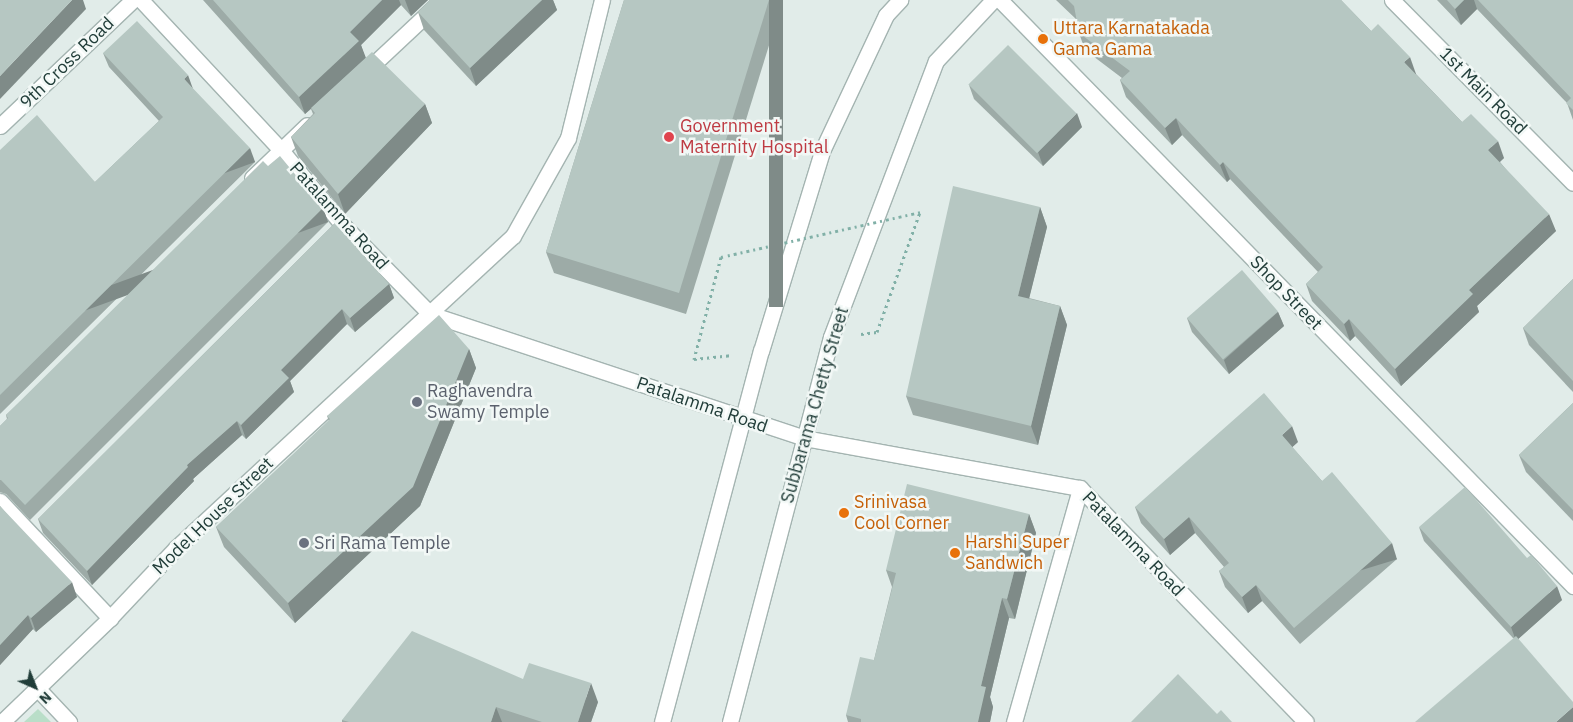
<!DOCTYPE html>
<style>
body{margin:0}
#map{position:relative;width:1573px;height:722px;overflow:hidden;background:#e1ece9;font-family:"IBM Plex Sans",sans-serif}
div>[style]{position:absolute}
.green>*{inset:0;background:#b9dec8}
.path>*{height:3px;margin-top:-1.5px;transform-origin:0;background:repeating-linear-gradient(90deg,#81b0a7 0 2.5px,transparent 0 6.5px)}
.roads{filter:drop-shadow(1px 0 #a4b4b1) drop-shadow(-1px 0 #a4b4b1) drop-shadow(0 1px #a4b4b1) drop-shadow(0 -1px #a4b4b1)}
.minor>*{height:15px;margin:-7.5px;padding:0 7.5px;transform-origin:7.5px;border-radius:7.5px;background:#fff}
.secondary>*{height:15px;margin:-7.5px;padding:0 7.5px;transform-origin:7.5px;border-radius:7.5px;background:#fff}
.path-bridge>*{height:3px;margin-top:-1.5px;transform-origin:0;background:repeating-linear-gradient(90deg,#81b0a7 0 2.5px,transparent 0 6.5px)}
.wall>*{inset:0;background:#9daba7}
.shaded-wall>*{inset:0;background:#7f8b88;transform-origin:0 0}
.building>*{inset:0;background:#b6c7c2;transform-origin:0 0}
.dots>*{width:14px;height:14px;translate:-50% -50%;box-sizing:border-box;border:2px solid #f2f8f6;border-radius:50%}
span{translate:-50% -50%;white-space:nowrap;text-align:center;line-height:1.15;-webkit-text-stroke:5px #f2f8f6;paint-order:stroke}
.food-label{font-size:18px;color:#c56008}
.left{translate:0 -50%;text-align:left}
.street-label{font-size:18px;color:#213d39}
.health-label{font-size:18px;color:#be3a42}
.worship-label{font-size:18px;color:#5b616d}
.north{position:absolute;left:10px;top:662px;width:50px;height:50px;-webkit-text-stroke:4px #f2f8f6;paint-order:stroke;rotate:136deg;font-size:14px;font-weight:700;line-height:20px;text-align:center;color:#213d39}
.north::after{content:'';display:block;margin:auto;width:18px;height:22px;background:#213d39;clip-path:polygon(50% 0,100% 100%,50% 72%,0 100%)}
</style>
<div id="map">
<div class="green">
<i style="clip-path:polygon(38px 709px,51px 722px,24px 722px)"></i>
</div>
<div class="path">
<i style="left:721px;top:257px;width:106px;rotate:104.8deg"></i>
<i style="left:694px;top:359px;width:39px;rotate:-6deg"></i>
<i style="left:861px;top:334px;width:16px;rotate:-7deg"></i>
<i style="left:877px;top:332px;width:127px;rotate:-70.3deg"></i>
</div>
<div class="roads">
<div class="minor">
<i style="left:141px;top:0;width:205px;rotate:47deg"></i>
<i style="left:281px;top:150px;width:94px;rotate:50.6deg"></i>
<i style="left:341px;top:223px;width:127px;rotate:45.6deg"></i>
<i style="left:430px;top:314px;width:394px;rotate:18.3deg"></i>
<i style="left:804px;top:438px;width:280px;rotate:10.3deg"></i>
<i style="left:1080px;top:488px;width:325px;rotate:46deg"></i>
<i style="left:1000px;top:0;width:820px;rotate:45.64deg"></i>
<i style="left:1392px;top:0;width:257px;rotate:45.3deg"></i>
<i style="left:365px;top:72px;width:105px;rotate:-43.1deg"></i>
<i style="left:0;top:126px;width:183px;rotate:-43.5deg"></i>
<i style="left:252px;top:178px;width:76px;rotate:-43.9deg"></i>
<i style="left:0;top:501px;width:161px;rotate:46.8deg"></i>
<i style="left:37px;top:688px;width:47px;rotate:46.7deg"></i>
<i style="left:2px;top:722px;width:150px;rotate:-43.9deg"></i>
<i style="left:110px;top:618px;width:96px;rotate:-46.7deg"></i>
<i style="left:176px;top:548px;width:459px;rotate:-42.8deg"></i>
<i style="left:513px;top:236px;width:112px;rotate:-60.7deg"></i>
<i style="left:568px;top:138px;width:142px;rotate:-76.2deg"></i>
<i style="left:1014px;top:722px;width:243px;rotate:-74.2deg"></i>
</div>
<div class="secondary">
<i style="left:662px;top:722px;width:384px;rotate:-75.1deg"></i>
<i style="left:761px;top:351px;width:209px;rotate:-73deg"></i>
<i style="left:822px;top:151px;width:150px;rotate:-64.8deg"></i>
<i style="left:886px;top:15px;width:21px;rotate:-47deg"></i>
<i style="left:730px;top:722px;width:398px;rotate:-75.3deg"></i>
<i style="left:831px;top:337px;width:295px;rotate:-69.2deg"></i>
<i style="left:936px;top:61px;width:83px;rotate:-46.9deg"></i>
</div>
</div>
<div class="path-bridge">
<i style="left:721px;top:257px;width:204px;rotate:-12.7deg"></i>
</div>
<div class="wall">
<i style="clip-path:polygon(203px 0,428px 0,411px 16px,401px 5px,361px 45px,365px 58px,425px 104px,432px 123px,345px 214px,298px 156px,291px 137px,313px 114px,311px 109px,305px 114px)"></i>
<i style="clip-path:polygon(430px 0,553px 0,557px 10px,476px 86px,424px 30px,418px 12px)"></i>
<i style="clip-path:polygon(624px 0,783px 0,686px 314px,554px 273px,546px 252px)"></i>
<i style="clip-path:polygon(1056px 0,1341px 0,1371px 31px,1416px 74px,1462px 122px,1504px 158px,1500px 162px,1556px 231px,1477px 306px,1479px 312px,1401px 386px,1355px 336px,1350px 341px,1312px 301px,1306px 284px,1318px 272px,1230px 179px,1227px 182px,1182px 135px,1172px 145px,1126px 97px,1120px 80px,1122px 78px,1085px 50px,1079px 33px,1077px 20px)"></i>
<i style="clip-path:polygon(1437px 0,1573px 0,1573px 120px,1567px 103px,1477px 9px,1461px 25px)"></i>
<i style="clip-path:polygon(103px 53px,192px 88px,255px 162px,0 414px,0 150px,95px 182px,159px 121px,109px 67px)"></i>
<i style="clip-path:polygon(969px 85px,1082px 127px,1043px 166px,974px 99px)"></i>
<i style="clip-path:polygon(268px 166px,323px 208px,328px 222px,30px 520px,6px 494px,0 492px,0 426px,7px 419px,6px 415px)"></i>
<i style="clip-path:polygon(1040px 207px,1047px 227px,1029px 298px,1060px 306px,1067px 325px,1038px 445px,913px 415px,906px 396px)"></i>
<i style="clip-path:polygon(335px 223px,389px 284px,394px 298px,355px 332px,347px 324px,290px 381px,294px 392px,246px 439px,242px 435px,193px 479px,194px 481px,92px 585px,43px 533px,38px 519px)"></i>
<i style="clip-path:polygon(1573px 279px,1573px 392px,1529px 345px,1523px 328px)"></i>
<i style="clip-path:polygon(1278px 312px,1284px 326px,1229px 374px,1192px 332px,1187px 318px)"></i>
<i style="clip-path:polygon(469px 349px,476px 368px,420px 506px,295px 623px,224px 547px,216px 527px,329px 421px,327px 416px)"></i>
<i style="clip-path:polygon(1573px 403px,1573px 521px,1526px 472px,1519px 455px)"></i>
<i style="clip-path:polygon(1298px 442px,1292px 447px,1322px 481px,1397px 559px,1300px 644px,1262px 601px,1248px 613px,1225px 587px,1219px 571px,1224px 567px,1195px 533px,1170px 555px,1141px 523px,1135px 507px)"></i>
<i style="clip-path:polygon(0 506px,77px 597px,36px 632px,33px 629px,0 665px)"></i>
<i style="clip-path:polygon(1029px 514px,1036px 533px,1015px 619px,1009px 618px,990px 697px,993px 707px,990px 722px,848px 722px,846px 715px,874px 660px,892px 587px,886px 570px)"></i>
<i style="clip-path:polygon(1419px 527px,1562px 600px,1518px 639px,1513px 638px,1424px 541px)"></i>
<i style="clip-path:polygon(523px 679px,598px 702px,591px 722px,342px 722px,342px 720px)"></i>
</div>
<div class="shaded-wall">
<i style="clip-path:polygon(72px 0,83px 0,86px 9px,0 99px,0 76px)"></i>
<i style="clip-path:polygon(382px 0,399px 0,401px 5px,361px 45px,366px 58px,305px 114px,299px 97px,350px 32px)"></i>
<i style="clip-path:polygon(405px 0,428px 0,411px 16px)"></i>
<i style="clip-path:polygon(542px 0,553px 0,557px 10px,476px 86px,470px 68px)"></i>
<i style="left:769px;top:0;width:14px;height:307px"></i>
<i style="clip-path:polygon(1464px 0,1474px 0,1477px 9px,1461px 25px,1455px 9px)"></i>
<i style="clip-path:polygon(1410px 57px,1416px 74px,1411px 79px,1404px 62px)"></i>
<i style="clip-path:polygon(188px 75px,193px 89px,184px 79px)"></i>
<i style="clip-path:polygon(425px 104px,432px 123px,345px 214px,338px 194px)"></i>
<i style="clip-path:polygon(1077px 113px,1082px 127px,1043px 166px,1038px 152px)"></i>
<i style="clip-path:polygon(1176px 118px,1182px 135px,1172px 145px,1165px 128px)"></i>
<i style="clip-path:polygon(1498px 141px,1504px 158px,1494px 167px,1488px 150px)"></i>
<i style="left:250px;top:148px;width:15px;height:351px;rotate:70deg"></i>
<i style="clip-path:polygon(1223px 162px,1230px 179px,1227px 182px,1220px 165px)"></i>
<i style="clip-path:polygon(1040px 207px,1047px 227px,1025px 315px,1018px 296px)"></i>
<i style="left:323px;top:208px;width:15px;height:421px;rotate:70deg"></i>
<i style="clip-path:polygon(1549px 214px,1556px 231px,1477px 306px,1479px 312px,1401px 386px,1395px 369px,1469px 290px)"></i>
<i style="clip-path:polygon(389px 284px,394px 298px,355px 332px,350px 318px)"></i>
<i style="clip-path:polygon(1060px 306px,1067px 325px,1038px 445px,1031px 426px)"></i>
<i style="clip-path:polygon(342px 309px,347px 324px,290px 381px,294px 392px,246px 439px,241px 425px,281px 370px)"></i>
<i style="clip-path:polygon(1278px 312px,1284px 326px,1229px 374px,1224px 360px)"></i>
<i style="clip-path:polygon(1349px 319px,1355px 336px,1350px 341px,1344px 324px)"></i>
<i style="clip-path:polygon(469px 349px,476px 368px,420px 506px,295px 623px,288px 603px)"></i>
<i style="clip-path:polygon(237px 421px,242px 435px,193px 479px,194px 481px,92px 585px,87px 571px,187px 465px)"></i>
<i style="clip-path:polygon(1292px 426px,1298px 442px,1288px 451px,1282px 435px)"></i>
<i style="clip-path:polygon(1029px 514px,1036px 533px,1015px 619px,1007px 599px)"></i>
<i style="clip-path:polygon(1189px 517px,1195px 533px,1170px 555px,1164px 539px)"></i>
<i style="left:1392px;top:543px;width:17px;height:130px;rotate:73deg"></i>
<i style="clip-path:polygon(72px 582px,77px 597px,36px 632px,31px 618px)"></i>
<i style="clip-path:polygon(1256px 585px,1262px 601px,1248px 613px,1242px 597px)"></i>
<i style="clip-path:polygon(1557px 586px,1562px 600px,1516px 641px,1511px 627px)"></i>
<i style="clip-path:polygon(1002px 598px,1009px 618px,990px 697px,993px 707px,990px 722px,978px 722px,981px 686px)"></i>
<i style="clip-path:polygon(28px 615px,33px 629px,0 665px,0 645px)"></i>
<i style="clip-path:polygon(591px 683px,598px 702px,591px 722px,578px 722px)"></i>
<i style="clip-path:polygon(496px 707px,502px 722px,491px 722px)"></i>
<i style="clip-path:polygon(1573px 707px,1573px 722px,1556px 722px)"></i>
</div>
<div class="building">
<i style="clip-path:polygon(0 0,72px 0,0 76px)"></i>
<i style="clip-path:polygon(213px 0,382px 0,350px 32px,359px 41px,299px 97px)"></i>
<i style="clip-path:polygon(430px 0,542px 0,470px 68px,418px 12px)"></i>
<i style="clip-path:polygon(624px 0,769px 0,679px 293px,546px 252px)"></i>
<i style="clip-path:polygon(1068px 0,1341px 0,1371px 31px,1378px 24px,1410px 57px,1404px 62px,1462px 122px,1471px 114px,1498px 141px,1488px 150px,1549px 214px,1469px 290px,1473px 294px,1395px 369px,1349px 319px,1344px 324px,1306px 284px,1323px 267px,1223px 162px,1220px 165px,1176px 118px,1165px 128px,1120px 80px,1130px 71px,1079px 33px,1074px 6px)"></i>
<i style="clip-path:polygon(1447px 0,1464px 0,1455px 9px)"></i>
<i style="clip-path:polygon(1478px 0,1573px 0,1573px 110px,1566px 103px,1571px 98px)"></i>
<i style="clip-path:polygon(137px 21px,188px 75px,184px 79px,250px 148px,0 395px,0 150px,37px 115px,95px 182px,163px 117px,103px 53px)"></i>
<i style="left:1008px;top:45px;width:97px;height:56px;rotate:45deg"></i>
<i style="clip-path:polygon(372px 52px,425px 104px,338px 194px,291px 137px,315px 113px,311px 108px)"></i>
<i style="clip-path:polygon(280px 156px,323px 208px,25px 505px,1px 480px,0 480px,0 426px,8px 418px,6px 415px,263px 161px,268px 166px)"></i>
<i style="clip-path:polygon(953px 186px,1040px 207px,1018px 296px,1060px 306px,1031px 426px,906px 396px)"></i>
<i style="clip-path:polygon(335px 223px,389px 284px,350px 318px,342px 309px,281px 370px,289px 378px,241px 425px,237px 421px,187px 465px,188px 467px,87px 571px,38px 519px)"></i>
<i style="left:1242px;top:270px;width:55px;height:73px;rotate:49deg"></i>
<i style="clip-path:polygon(1573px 279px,1573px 381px,1523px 328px)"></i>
<i style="clip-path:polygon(439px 315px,469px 349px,413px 487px,288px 603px,216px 527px,330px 419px,327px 416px)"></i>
<i style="clip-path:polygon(1264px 393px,1292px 426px,1282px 435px,1322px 481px,1332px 472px,1392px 543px,1294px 628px,1256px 585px,1242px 597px,1219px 571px,1229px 563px,1189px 517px,1164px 539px,1135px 507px)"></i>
<i style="clip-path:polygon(1573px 403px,1573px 510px,1519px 455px)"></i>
<i style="clip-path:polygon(907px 484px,1029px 514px,1007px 599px,1002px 598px,981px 686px,986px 687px,978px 722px,861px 722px,861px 719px,846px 715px,860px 657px,874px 660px,896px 573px,886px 570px)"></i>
<i style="clip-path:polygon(1465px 487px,1527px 558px,1531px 555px,1557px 586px,1511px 627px,1419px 527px)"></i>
<i style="clip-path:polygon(0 506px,72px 582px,31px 618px,28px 615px,0 645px)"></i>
<i style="clip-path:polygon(412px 631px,523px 679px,529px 663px,591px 683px,578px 722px,542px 722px,496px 707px,491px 722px,349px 722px,342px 720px)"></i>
<i style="clip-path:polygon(1516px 636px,1573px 702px,1573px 707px,1556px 722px,1415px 722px)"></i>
<i style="clip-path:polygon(1178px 674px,1217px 714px,1221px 710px,1232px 722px,1131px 722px)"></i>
</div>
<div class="dots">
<i style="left:1043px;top:39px;background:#e8710a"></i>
<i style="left:669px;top:137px;background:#e0444e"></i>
<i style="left:417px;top:402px;background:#6b7280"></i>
<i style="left:844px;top:513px;background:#e8710a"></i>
<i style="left:304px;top:543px;background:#6b7280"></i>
<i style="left:955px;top:553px;background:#e8710a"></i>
</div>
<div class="food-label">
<span class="left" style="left:1053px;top:39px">Uttara Karnatakada<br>Gama Gama</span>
<span class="left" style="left:854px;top:513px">Srinivasa<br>Cool Corner</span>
<span class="left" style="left:965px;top:553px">Harshi Super<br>Sandwich</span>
</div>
<div class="street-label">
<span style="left:67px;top:63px;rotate:-44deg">9th Cross Road</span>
<span style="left:1483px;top:91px;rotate:45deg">1st Main Road</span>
<span style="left:339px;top:216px;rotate:48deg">Patalamma Road</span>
<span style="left:1286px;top:293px;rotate:46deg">Shop Street</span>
<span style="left:702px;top:405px;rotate:19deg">Patalamma Road</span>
<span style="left:815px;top:405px;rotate:-74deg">Subbarama Chetty Street</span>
<span style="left:213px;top:516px;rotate:-44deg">Model House Street</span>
<span style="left:1133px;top:544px;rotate:46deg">Patalamma Road</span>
</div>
<div class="health-label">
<span class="left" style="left:680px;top:137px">Government<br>Maternity Hospital</span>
</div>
<div class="worship-label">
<span class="left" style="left:427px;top:402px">Raghavendra<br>Swamy Temple</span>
<span class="left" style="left:314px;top:543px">Sri Rama Temple</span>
</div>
<div class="north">N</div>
</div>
